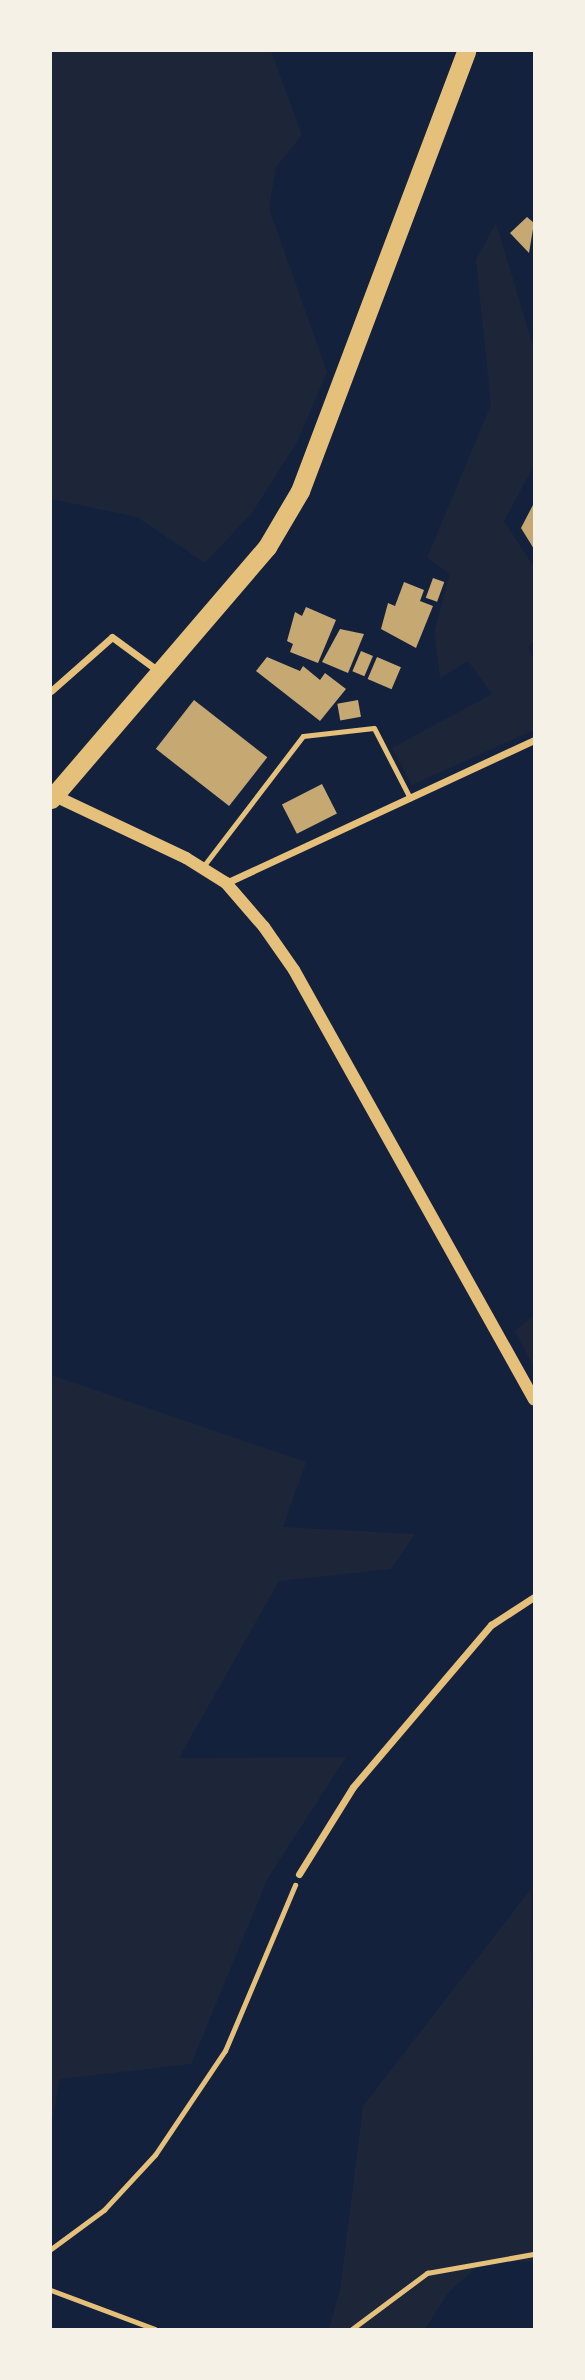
<!DOCTYPE html>
<style>
body{margin:0}
#map{position:relative;width:585px;height:2380px;overflow:hidden;background:#14213d;font-family:"Golos Text",sans-serif}
div>[style]{position:absolute}
.green>*{inset:0;background:#1d2539}
.building>*{inset:0;background:#c6a872;transform-origin:0 0}
.path>*{height:4.5px;margin:-2.25px;padding:0 2.25px;transform-origin:2.25px;border-radius:2.25px;background:#e5c07b}
.service>*{height:5px;margin:-2.5px;padding:0 2.5px;transform-origin:2.5px;border-radius:2.5px;background:#e5c07b}
.minor>*{height:7px;margin:-3.5px;padding:0 3.5px;transform-origin:3.5px;border-radius:3.5px;background:#e5c07b}
.tertiary>*{height:12px;margin:-6px;padding:0 6px;transform-origin:6px;border-radius:6px;background:#e5c07b}
.trunk>*{height:19px;margin:-9.5px;padding:0 9.5px;transform-origin:9.5px;border-radius:9.5px;background:#e5c07b}
span{translate:-50% -50%;white-space:nowrap;text-align:center;line-height:1.15;-webkit-text-stroke:7px #f6f1e7;paint-order:stroke}
.frame{position:absolute;inset:0;border:52px solid #f6f1e7;pointer-events:none}
</style>
<div id="map">
<div class="green">
<i style="clip-path:polygon(51px 51px,271px 51px,302px 135px,276px 167px,269px 208px,327px 372px,297px 442px,252px 513px,205px 563px,137px 517px,51px 499px)"></i>
<i style="clip-path:polygon(496px 223px,534px 349px,534px 465px,504px 521px,534px 567px,534px 641px,528px 647px,534px 660px,534px 730px,412px 785px,392px 748px,492px 694px,468px 661px,440px 678px,434px 632px,450px 574px,427px 558px,491px 405px,476px 260px)"></i>
<i style="clip-path:polygon(534px 1315px,534px 1368px,515px 1331px)"></i>
<i style="clip-path:polygon(51px 1375px,306px 1462px,283px 1527px,415px 1534px,391px 1569px,279px 1581px,179px 1758px,346px 1757px,268px 1878px,191px 2064px,60px 2079px,51px 2128px)"></i>
<i style="clip-path:polygon(531px 1889px,534px 2262px,484px 2260px,448px 2293px,425px 2329px,329px 2329px,340px 2290px,363px 2106px)"></i>
</div>
<div class="building">
<i style="clip-path:polygon(527px 217px,534px 223px,529px 253px,510px 233px)"></i>
<i style="clip-path:polygon(534px 503px,534px 549px,521px 528px)"></i>
<i style="left:433px;top:578px;width:12px;height:21px;rotate:20deg"></i>
<i style="clip-path:polygon(404px 582px,424px 590px,420px 601px,433px 606px,416px 648px,381px 629px,388px 603px,395px 606px)"></i>
<i style="clip-path:polygon(306px 607px,336px 620px,318px 663px,290px 652px,293px 644px,287px 641px,295px 612px,302px 616px)"></i>
<i style="clip-path:polygon(340px 629px,364px 634px,348px 673px,322px 662px)"></i>
<i style="left:361px;top:651px;width:13px;height:22px;rotate:23deg"></i>
<i style="clip-path:polygon(267px 657px,300px 671px,303px 666px,320px 680px,325px 673px,346px 689px,320px 721px,256px 671px)"></i>
<i style="left:377px;top:657px;width:26px;height:24px;rotate:23deg"></i>
<i style="left:194px;top:700px;width:93px;height:62px;rotate:38deg"></i>
<i style="left:358px;top:700px;width:17px;height:21px;rotate:80deg"></i>
<i style="left:322px;top:784px;width:33px;height:45px;rotate:63deg"></i>
</div>
<div class="path">
<i style="left:51px;top:2249px;width:66px;rotate:-36.3deg"></i>
<i style="left:104px;top:2210px;width:75px;rotate:-47.2deg"></i>
<i style="left:155px;top:2155px;width:125px;rotate:-56.1deg"></i>
<i style="left:225px;top:2051px;width:180px;rotate:-67.1deg"></i>
<i style="left:51px;top:2290px;width:111px;rotate:20.6deg"></i>
<i style="left:352px;top:2329px;width:94px;rotate:-36.7deg"></i>
<i style="left:427px;top:2273px;width:109px;rotate:-10.1deg"></i>
</div>
<div class="service">
<i style="left:202px;top:868px;width:166px;rotate:-52.6deg"></i>
<i style="left:303px;top:736px;width:71px;rotate:-6.4deg"></i>
<i style="left:374px;top:728px;width:79px;rotate:62.8deg"></i>
</div>
<div class="minor">
<i style="left:51px;top:691px;width:81px;rotate:-41.5deg"></i>
<i style="left:112px;top:637px;width:56px;rotate:36.3deg"></i>
<i style="left:226px;top:883px;width:340px;rotate:-24.9deg"></i>
<i style="left:299px;top:1874px;width:102px;rotate:-58.2deg"></i>
<i style="left:353px;top:1787px;width:213px;rotate:-49.6deg"></i>
<i style="left:491px;top:1625px;width:51px;rotate:-33.1deg"></i>
</div>
<div class="tertiary">
<i style="left:55px;top:796px;width:145px;rotate:25.3deg"></i>
<i style="left:186px;top:858px;width:47px;rotate:32deg"></i>
<i style="left:226px;top:883px;width:58px;rotate:49.2deg"></i>
<i style="left:264px;top:927px;width:52px;rotate:55.1deg"></i>
<i style="left:294px;top:970px;width:492px;rotate:60.8deg"></i>
</div>
<div class="trunk">
<i style="left:51px;top:799px;width:332px;rotate:-49.4deg"></i>
<i style="left:267px;top:547px;width:65px;rotate:-59.5deg"></i>
<i style="left:300px;top:491px;width:470px;rotate:-69.3deg"></i>
</div>
<div class="frame"></div>
</div>
